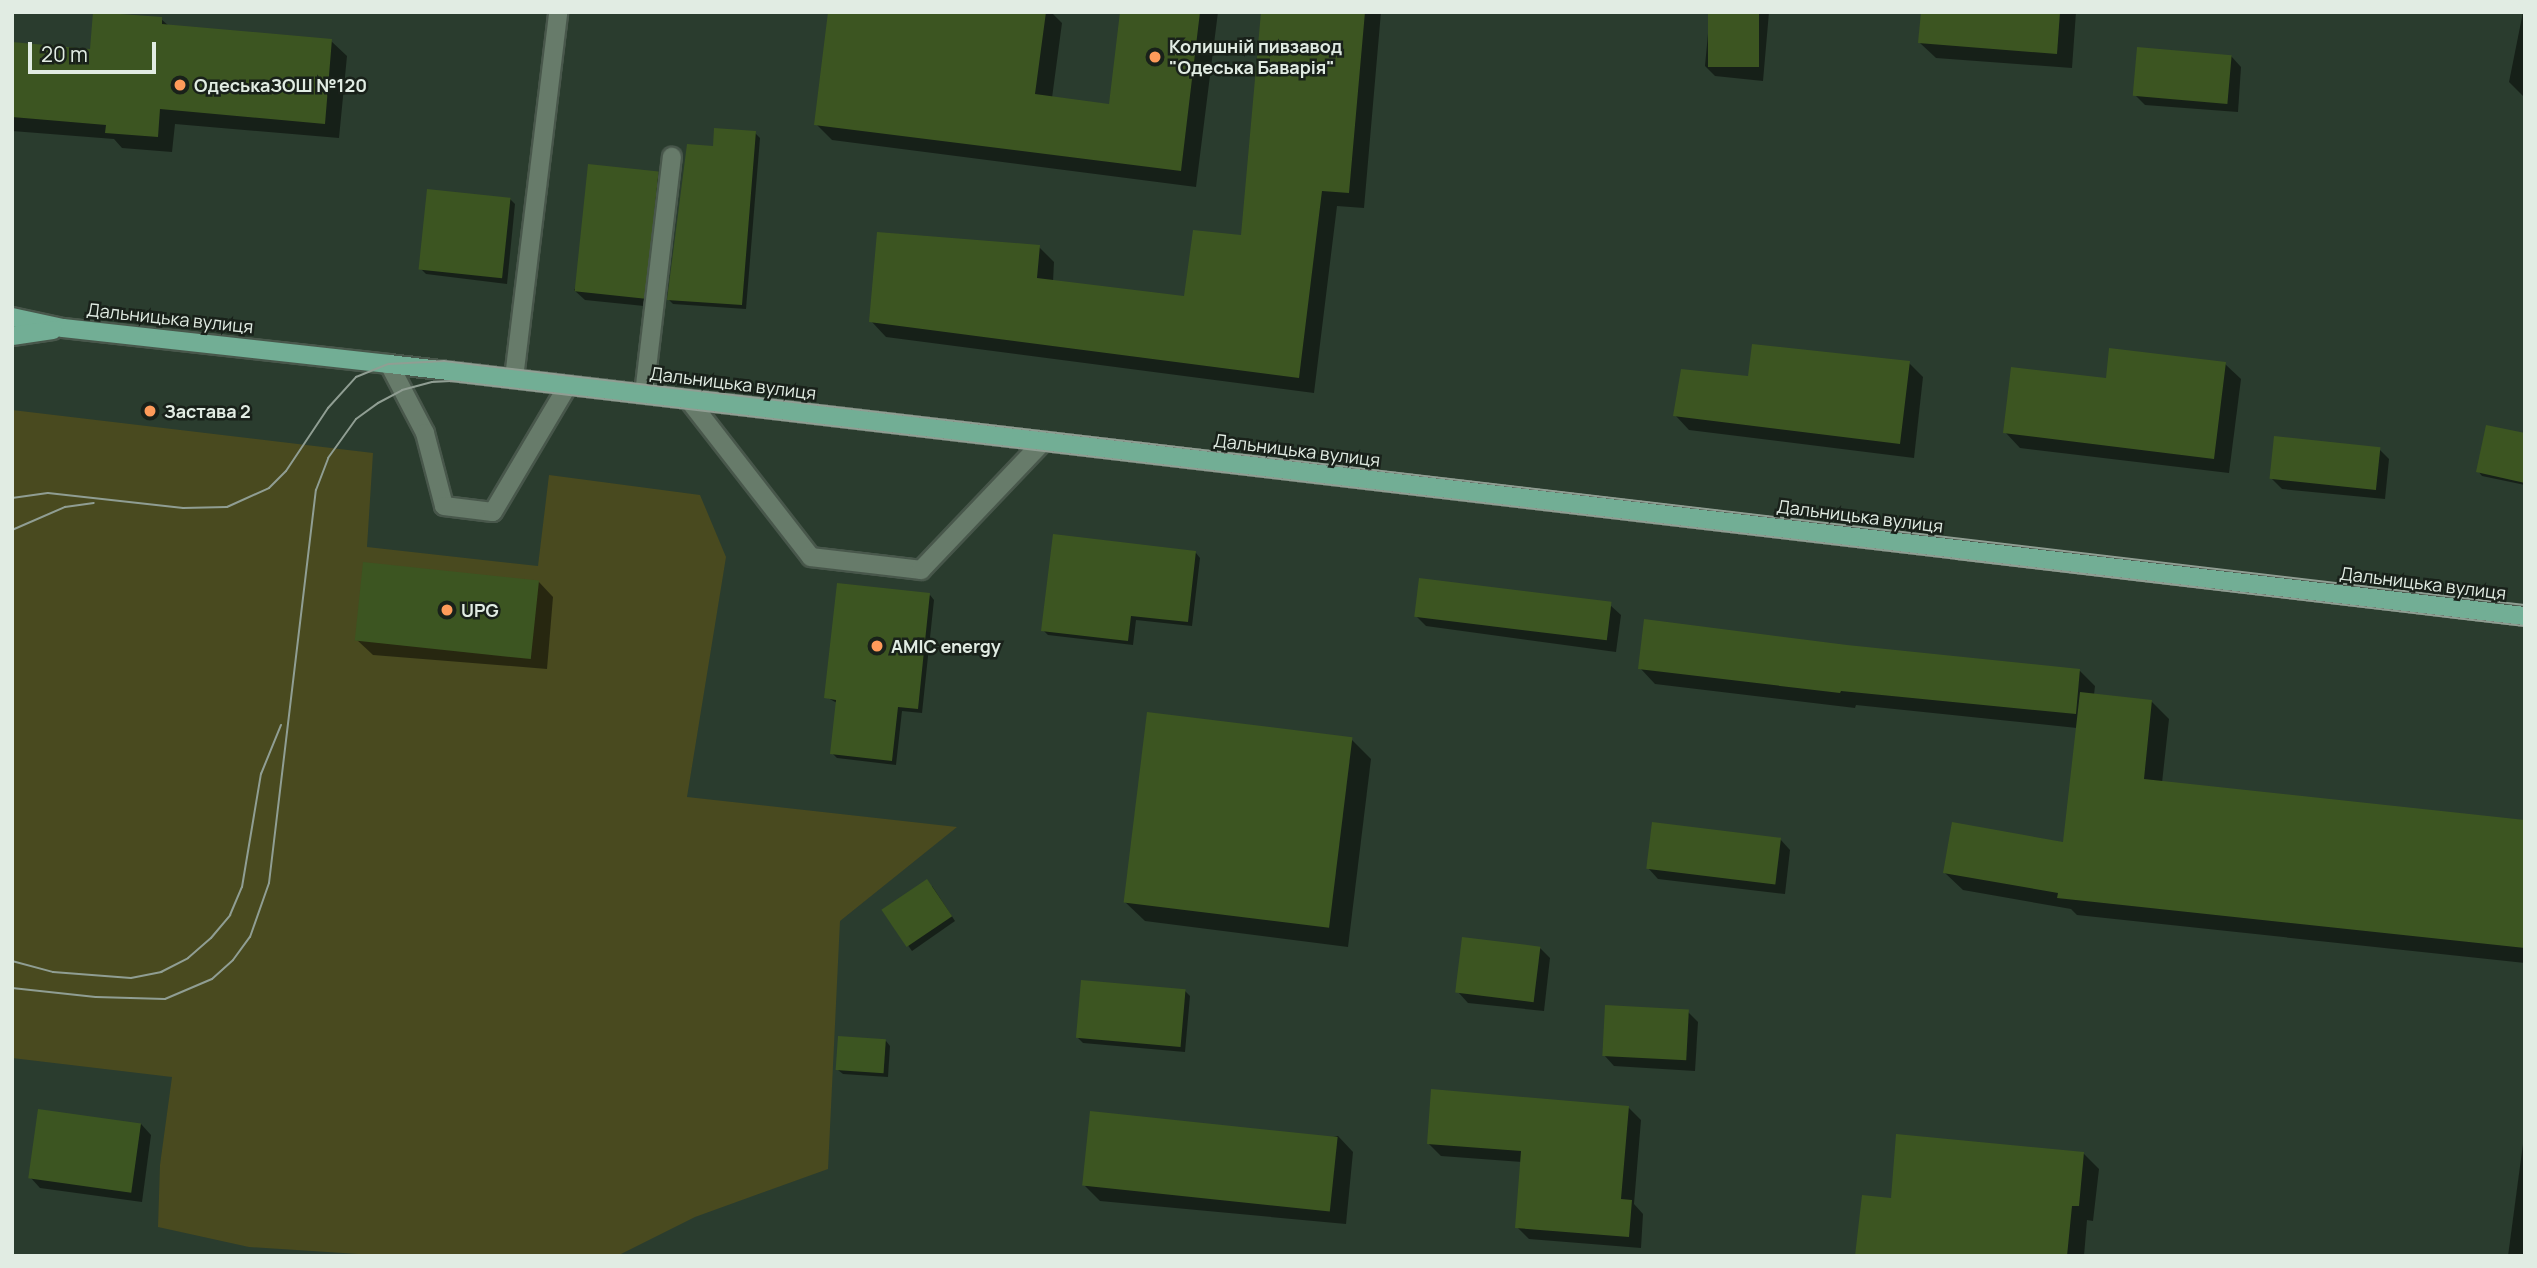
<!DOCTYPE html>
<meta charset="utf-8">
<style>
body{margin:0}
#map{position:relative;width:2537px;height:1268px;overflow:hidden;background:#2a3c2e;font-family:Manrope,sans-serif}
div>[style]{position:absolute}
.green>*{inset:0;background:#494a1f}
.shadow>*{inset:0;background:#0007}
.building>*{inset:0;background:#3c5521;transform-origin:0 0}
.roads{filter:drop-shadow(2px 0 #48574b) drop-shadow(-2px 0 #48574b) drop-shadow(0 2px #48574b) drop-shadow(0 -2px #48574b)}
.minor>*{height:18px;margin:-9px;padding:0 9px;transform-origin:9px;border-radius:9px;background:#677b6a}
.major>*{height:18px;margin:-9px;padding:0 9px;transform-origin:9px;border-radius:9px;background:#72ae95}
.tram>*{height:2px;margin:-1px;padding:0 1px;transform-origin:1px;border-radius:1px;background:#909e93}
.dots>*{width:19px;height:19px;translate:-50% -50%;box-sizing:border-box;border:4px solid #19211a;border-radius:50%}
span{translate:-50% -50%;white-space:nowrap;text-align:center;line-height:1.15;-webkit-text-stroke:5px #19211a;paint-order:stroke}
.poi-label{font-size:18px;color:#e1ece3;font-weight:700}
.left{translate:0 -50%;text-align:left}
.street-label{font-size:18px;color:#e1ece3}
.frame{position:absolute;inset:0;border:14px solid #e1ece3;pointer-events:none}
.scale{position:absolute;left:28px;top:42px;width:128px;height:32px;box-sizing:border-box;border:4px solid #e1ece3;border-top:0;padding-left:9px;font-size:21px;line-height:24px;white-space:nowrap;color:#e1ece3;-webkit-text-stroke:5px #19211a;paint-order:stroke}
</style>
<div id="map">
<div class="green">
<i style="clip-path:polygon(12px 410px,373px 453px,367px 547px,538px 566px,549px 475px,700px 495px,726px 557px,687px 797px,957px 827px,840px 921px,828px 1169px,695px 1217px,617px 1256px,389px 1256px,249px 1247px,158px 1227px,160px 1165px,172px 1077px,12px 1058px)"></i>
</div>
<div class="shadow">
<i style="clip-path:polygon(830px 12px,1051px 12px,1062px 23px,1052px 98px,1110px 106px,1122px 12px,1218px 12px,1196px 187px,832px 140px,816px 124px)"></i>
<i style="clip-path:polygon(1263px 12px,1381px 12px,1364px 208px,1337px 206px,1314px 393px,886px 337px,871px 321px,1039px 247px,1054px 262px,1053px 282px,1186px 298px,1242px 237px)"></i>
<i style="clip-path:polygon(1710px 12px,1769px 12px,1763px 81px,1715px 76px,1705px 66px)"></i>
<i style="clip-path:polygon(1923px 12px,2076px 12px,2072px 68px,1936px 58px,1920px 43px)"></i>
<i style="clip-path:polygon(2523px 12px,2525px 12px,2525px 98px,2509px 82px)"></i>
<i style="clip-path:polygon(161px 19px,169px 26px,331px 41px,347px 56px,339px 138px,175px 124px,172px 152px,122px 148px,114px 139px,12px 131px,12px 44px,92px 51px)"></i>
<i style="clip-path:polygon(2231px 56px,2241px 67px,2238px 112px,2145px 105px,2135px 95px)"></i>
<i style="clip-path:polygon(755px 133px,760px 138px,746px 309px,673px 304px,668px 299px,714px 148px)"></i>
<i style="clip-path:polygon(658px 173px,668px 184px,654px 307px,585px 300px,574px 290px)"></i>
<i style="clip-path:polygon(510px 199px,515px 204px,507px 284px,426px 274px,421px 269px)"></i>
<i style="clip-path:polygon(1909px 363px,1923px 377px,1914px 458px,1689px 430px,1675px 415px,1749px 378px)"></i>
<i style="clip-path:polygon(2225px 364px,2241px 379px,2229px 473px,2020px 448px,2005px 432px,2107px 380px)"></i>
<i style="clip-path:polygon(2525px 435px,2525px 485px,2482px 476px,2478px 471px)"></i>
<i style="clip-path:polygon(2379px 449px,2389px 459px,2385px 499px,2282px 489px,2271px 478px)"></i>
<i style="clip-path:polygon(1196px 553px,1200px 558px,1192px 626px,1136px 620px,1133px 645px,1048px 635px,1043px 630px)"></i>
<i style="clip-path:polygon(538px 581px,553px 597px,547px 669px,373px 655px,357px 640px)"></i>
<i style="clip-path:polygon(930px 595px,934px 600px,922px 713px,902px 711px,896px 765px,837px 758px,832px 753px,837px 703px,826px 697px)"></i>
<i style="clip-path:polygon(1610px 605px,1621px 615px,1616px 652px,1426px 626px,1416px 616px)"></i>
<i style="clip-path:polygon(1846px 647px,2080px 671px,2095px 686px,2094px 695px,2151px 701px,2169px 719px,2162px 783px,2525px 822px,2525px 963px,2077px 915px,2071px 909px,1963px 890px,1945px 873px,2065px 844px,2077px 728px,1856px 705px,1855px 708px,1655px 684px,1640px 668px)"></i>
<i style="clip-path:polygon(1351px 739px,1371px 759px,1348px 947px,1145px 921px,1125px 902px)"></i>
<i style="clip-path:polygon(1780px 839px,1790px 850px,1785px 894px,1658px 879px,1648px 868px)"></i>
<i style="clip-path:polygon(932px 886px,955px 921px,912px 951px,883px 911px)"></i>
<i style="clip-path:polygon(1539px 947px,1550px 958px,1544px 1011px,1468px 1003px,1458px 992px)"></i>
<i style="clip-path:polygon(1185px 991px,1190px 996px,1185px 1052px,1083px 1043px,1078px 1038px)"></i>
<i style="clip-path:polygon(1688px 1012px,1698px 1022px,1695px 1071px,1614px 1066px,1604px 1055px)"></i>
<i style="clip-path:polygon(886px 1041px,890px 1046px,888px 1077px,843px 1074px,838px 1070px)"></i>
<i style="clip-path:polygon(1628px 1107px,1641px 1120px,1634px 1204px,1643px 1214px,1641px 1248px,1529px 1239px,1517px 1227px,1522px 1162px,1441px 1156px,1428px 1143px)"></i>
<i style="clip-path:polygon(141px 1124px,151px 1135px,142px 1202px,40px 1188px,30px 1177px)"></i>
<i style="clip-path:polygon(2525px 1129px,2525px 1256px,2508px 1256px)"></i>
<i style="clip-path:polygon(1338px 1136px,1353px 1152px,1346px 1224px,1100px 1201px,1085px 1186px)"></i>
<i style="clip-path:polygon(2083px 1153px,2099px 1169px,2093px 1221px,2087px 1220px,2084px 1256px,1857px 1256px)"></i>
</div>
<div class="building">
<i style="clip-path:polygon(93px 12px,162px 17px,162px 24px,332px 39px,325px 124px,160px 109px,158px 137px,105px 133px,106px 125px,12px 117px,12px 42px,90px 49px)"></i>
<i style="clip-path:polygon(828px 12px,1046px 12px,1035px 94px,1109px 104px,1120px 12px,1200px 12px,1181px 171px,814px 125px)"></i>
<i style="clip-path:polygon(1261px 12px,1365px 12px,1349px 193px,1322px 191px,1299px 378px,869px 322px,877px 232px,1040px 245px,1037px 278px,1184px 296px,1193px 230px,1241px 235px)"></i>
<i style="left:1708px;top:12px;width:51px;height:55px"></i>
<i style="clip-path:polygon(1921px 12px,2060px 12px,2057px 54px,1918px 43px)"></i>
<i style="left:2137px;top:47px;width:95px;height:49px;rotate:5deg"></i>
<i style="clip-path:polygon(714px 128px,756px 131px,742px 305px,667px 300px,687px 144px,713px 146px)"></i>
<i style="left:588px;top:164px;width:71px;height:128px;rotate:6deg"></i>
<i style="left:427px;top:189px;width:84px;height:81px;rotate:6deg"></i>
<i style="clip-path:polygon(1752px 344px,1910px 361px,1900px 444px,1673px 416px,1681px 369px,1748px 376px)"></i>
<i style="clip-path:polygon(2109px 348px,2226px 362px,2214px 459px,2003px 433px,2011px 367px,2106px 378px)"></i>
<i style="clip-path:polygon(2486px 425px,2525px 433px,2525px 483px,2476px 472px)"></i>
<i style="left:2274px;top:436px;width:107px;height:43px;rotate:6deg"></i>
<i style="clip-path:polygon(1053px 534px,1196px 551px,1188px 622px,1131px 616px,1128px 641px,1041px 631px)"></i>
<i style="left:363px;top:562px;width:177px;height:79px;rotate:6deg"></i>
<i style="left:1419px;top:578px;width:194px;height:39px;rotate:7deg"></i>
<i style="clip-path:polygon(837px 583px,930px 593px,918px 709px,898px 707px,892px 761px,830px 754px,836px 700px,824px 698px)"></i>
<i style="clip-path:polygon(1644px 619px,1847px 645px,2080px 669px,2076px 714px,1841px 691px,1840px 693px,1638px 669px)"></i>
<i style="clip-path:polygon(2080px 692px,2152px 700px,2144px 779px,2525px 820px,2525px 948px,2057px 898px,2058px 893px,1943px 873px,1952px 822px,2063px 842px)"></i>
<i style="left:1147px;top:712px;width:207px;height:192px;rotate:7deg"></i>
<i style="left:1652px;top:822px;width:130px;height:47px;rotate:7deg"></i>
<i style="left:927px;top:879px;width:45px;height:55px;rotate:56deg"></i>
<i style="left:1462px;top:937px;width:79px;height:56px;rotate:7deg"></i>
<i style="left:1081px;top:980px;width:105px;height:58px;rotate:5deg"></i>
<i style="left:1605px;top:1005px;width:84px;height:51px;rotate:3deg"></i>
<i style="left:838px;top:1036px;width:48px;height:34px;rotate:4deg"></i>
<i style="clip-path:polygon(1431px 1089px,1629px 1106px,1621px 1199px,1632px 1200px,1629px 1237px,1515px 1228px,1521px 1151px,1427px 1144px)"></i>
<i style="left:38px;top:1109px;width:104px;height:70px;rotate:8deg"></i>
<i style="left:1090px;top:1111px;width:249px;height:75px;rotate:6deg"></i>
<i style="clip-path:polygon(1896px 1134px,2084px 1152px,2079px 1206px,2072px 1206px,2067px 1256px,1855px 1256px,1862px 1195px,1891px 1198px)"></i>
</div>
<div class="roads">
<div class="minor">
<i style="left:389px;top:364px;width:78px;rotate:62.4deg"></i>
<i style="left:425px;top:433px;width:75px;rotate:75.4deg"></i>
<i style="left:444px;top:506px;width:49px;rotate:7deg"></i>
<i style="left:493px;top:512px;width:147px;rotate:-59.4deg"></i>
<i style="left:514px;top:378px;width:369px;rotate:-83.1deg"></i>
<i style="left:644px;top:394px;width:239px;rotate:-83.3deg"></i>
<i style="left:688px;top:399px;width:200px;rotate:52.1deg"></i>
<i style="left:811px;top:557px;width:111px;rotate:6.7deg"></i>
<i style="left:921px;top:570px;width:178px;rotate:-46.4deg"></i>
</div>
<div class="major">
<i style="left:12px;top:317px;width:52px;rotate:12.2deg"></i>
<i style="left:63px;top:328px;width:328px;rotate:6.3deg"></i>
<i style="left:389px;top:364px;width:2151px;rotate:6.73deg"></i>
<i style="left:12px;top:336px;width:41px;rotate:-8.3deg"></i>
</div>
</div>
<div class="tram">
<i style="left:12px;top:498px;width:36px;rotate:-8deg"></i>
<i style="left:48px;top:493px;width:136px;rotate:6.3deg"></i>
<i style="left:183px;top:508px;width:44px;rotate:-1.3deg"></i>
<i style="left:227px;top:507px;width:46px;rotate:-24.3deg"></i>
<i style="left:269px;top:488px;width:24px;rotate:-45deg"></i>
<i style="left:286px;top:471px;width:76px;rotate:-56.3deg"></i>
<i style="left:328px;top:408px;width:42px;rotate:-47.9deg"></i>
<i style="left:356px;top:377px;width:35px;rotate:-22deg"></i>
<i style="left:389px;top:364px;width:55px;rotate:-3.1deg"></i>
<i style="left:444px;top:361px;width:2095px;rotate:6.69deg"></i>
<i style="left:12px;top:530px;width:58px;rotate:-23.5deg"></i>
<i style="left:65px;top:507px;width:29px;rotate:-8deg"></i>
<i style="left:12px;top:961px;width:42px;rotate:15deg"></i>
<i style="left:53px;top:972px;width:78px;rotate:4.4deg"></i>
<i style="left:131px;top:978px;width:31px;rotate:-11deg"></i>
<i style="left:161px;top:972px;width:30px;rotate:-27deg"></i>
<i style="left:188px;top:958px;width:30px;rotate:-41deg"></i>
<i style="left:211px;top:938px;width:30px;rotate:-50deg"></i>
<i style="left:230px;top:915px;width:30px;rotate:-67deg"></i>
<i style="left:242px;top:887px;width:115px;rotate:-80.5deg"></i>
<i style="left:261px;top:774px;width:53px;rotate:-67.8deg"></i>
<i style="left:12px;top:988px;width:84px;rotate:6.1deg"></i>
<i style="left:96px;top:997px;width:69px;rotate:1.7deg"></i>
<i style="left:165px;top:999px;width:51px;rotate:-23.1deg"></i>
<i style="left:212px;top:979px;width:28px;rotate:-42deg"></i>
<i style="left:233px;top:960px;width:29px;rotate:-54deg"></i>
<i style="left:250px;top:937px;width:57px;rotate:-70.6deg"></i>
<i style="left:269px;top:883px;width:396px;rotate:-83.2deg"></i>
<i style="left:316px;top:490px;width:34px;rotate:-69deg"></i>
<i style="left:328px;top:458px;width:48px;rotate:-54.3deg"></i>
<i style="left:356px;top:419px;width:27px;rotate:-36deg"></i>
<i style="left:378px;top:403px;width:27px;rotate:-28deg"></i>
<i style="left:402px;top:390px;width:31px;rotate:-15deg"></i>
<i style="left:432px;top:382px;width:19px;rotate:-3deg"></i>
<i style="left:451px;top:381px;width:2088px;rotate:6.74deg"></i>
</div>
<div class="dots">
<i style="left:1155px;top:57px;background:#ff9b5a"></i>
<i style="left:180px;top:85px;background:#ff9b5a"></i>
<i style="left:150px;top:411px;background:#ff9b5a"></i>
<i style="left:447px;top:610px;background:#ff9b5a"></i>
<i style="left:877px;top:646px;background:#ff9b5a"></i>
</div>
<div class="poi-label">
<span class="left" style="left:1169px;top:57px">Колишній пивзавод<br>"Одеська Баварія"</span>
<span class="left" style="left:194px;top:85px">ОдеськаЗОШ №120</span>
<span class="left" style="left:164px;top:411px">Застава 2</span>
<span class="left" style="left:461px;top:610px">UPG</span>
<span class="left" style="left:891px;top:646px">AMIC energy</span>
</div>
<div class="street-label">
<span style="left:170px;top:318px;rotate:6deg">Дальницька вулиця</span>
<span style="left:733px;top:383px;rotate:7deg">Дальницька вулиця</span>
<span style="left:1297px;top:450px;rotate:7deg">Дальницька вулиця</span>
<span style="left:1860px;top:516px;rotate:7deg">Дальницька вулиця</span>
<span style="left:2423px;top:583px;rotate:7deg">Дальницька вулиця</span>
</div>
<div class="frame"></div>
<div class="scale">20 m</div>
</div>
